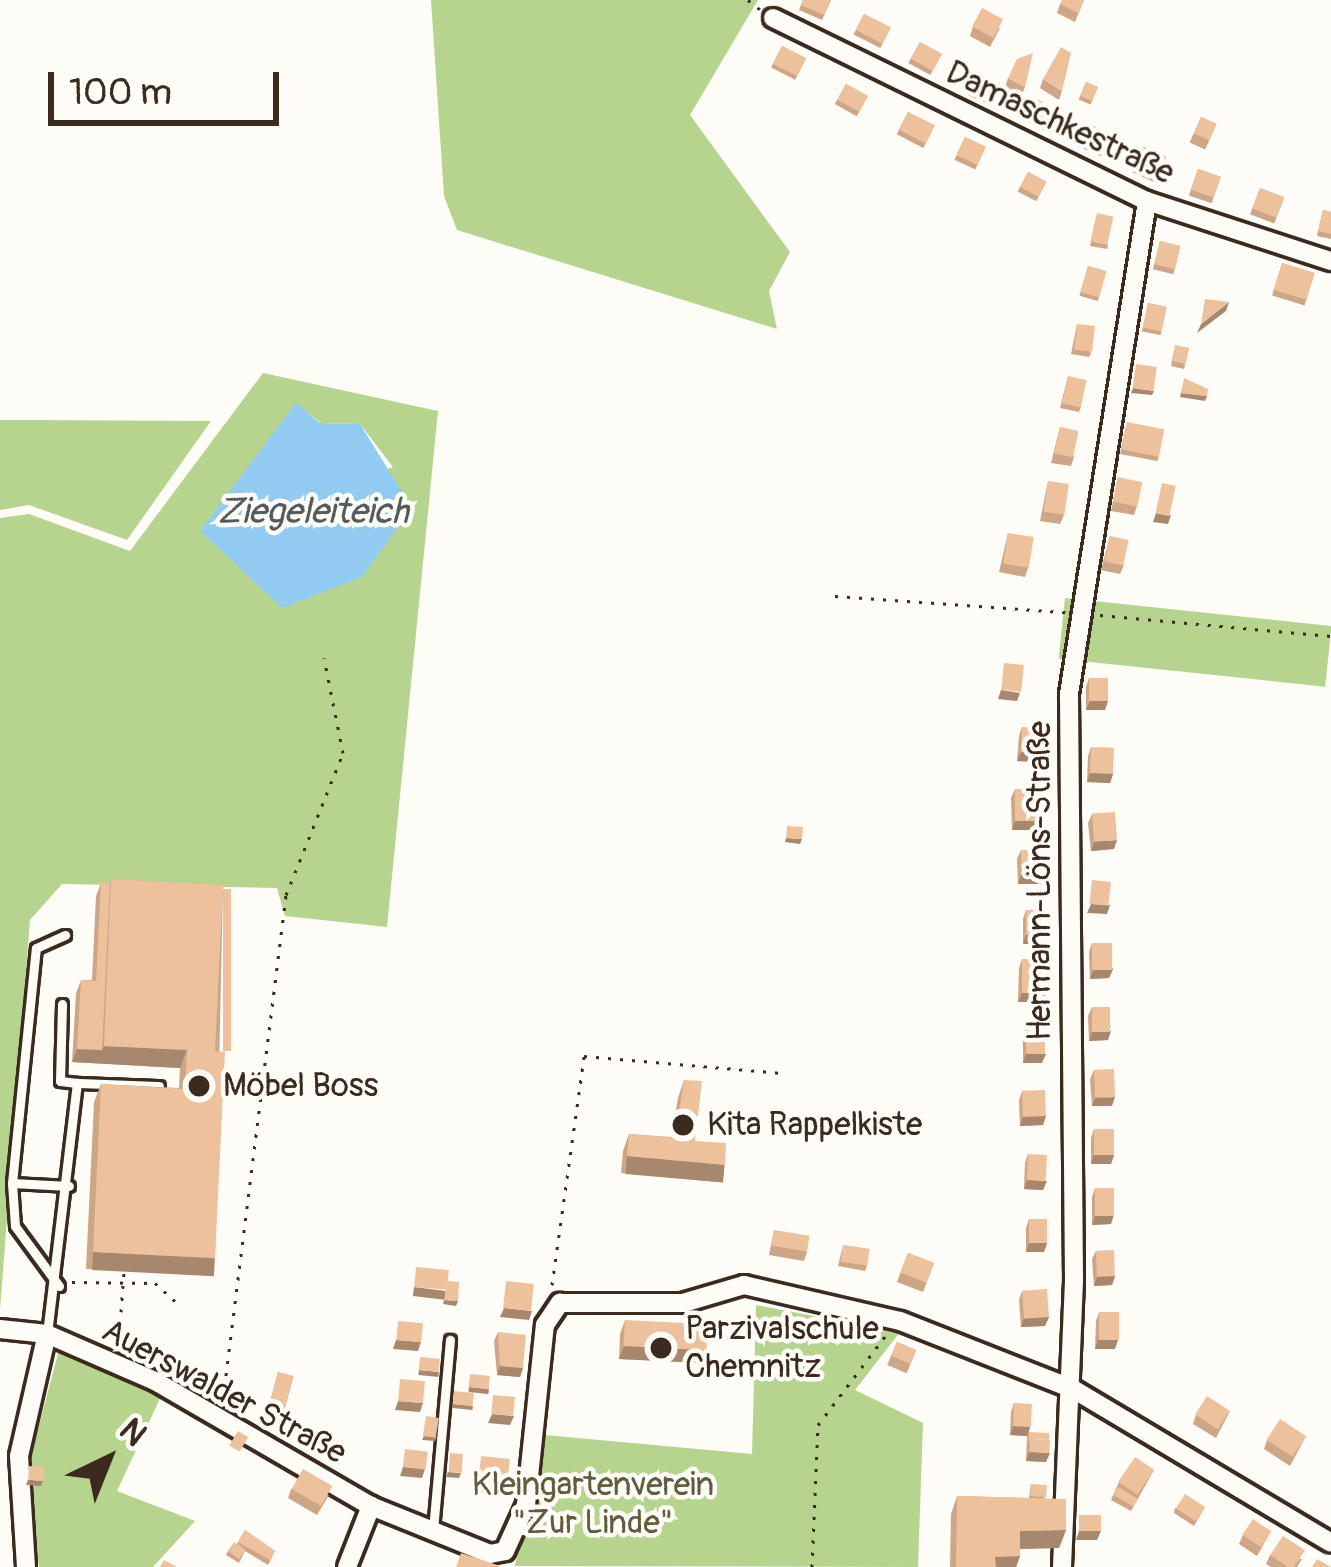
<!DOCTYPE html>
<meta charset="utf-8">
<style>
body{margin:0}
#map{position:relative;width:1331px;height:1567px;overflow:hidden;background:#fdfcf7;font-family:Pangolin,sans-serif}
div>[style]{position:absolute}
.green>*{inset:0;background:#b6d48d;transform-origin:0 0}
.water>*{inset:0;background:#91cbf1}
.path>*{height:3px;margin-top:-1.5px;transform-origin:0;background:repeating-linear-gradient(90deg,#3b2a1e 0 3px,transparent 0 12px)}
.roads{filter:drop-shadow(3px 0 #3b2a1e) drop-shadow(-3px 0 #3b2a1e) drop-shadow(0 3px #3b2a1e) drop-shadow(0 -3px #3b2a1e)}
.lane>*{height:9px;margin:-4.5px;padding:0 4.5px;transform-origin:4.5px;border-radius:4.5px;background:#fdfcf7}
.street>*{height:18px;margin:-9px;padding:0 9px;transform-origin:9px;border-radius:9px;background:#fdfcf7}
.wall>*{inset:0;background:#cda687;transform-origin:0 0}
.shaded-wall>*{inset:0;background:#a7876e;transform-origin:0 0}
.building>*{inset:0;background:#eec19d;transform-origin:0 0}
.dots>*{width:33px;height:33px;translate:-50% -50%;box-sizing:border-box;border:6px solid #fdfcf7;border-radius:50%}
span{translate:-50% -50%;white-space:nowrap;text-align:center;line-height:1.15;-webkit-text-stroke:9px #fdfcf7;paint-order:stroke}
.street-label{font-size:33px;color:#3b2a1e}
.poi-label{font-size:33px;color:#3b2a1e}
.left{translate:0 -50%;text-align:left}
.park-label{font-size:33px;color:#605d3f}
.water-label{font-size:36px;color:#555a5d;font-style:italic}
.north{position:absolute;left:48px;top:1399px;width:120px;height:120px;-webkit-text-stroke:9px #fdfcf7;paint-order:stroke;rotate:43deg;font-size:33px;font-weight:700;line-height:48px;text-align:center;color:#3b2a1e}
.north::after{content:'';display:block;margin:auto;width:42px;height:54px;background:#3b2a1e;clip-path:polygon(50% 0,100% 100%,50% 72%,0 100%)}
.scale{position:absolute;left:48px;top:72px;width:231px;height:54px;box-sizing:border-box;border:6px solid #3b2a1e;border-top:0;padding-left:15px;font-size:36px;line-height:42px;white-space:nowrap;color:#3b2a1e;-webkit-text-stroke:9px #fdfcf7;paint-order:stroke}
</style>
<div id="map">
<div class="green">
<i style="clip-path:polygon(431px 0,758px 0,690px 115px,790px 252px,769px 291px,777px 329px,457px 230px,444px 196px)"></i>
<i style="clip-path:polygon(evenodd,263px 373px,438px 411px,387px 927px,285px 916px,277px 888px,62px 884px,30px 920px,0 1310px,0 518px,29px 514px,130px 551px,263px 373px,296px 404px,321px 423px,360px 424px,393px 467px,201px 531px,296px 404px)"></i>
<i style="clip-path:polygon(0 420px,27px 420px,211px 421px,127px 540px,29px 505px,0 510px)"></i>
<i style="left:1065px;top:598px;width:268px;height:61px;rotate:6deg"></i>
<i style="clip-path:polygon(756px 1305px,900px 1332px,855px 1390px,923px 1423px,918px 1567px,515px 1566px,534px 1434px,752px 1454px)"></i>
<i style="clip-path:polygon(60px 1346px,163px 1392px,117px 1491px,195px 1521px,153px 1567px,39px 1567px,27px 1471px)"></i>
</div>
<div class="water">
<i style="clip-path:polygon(296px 403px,320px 423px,360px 424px,412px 508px,362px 577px,282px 608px,200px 531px)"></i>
</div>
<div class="path">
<i style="left:748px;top:0;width:16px;rotate:38deg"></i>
<i style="left:835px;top:596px;width:232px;rotate:4deg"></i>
<i style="left:1100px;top:615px;width:232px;rotate:5.2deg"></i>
<i style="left:72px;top:1282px;width:83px;rotate:0.7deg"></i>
<i style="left:155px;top:1283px;width:30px;rotate:42deg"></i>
<i style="left:552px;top:1285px;width:231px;rotate:-82deg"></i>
<i style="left:584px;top:1056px;width:201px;rotate:4.9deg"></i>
<i style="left:121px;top:1312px;width:40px;rotate:-85.7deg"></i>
<i style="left:223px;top:1399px;width:508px;rotate:-82.87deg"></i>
<i style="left:286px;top:895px;width:153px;rotate:-68.1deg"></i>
<i style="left:343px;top:753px;width:97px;rotate:-101.3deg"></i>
<i style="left:812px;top:1567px;width:142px;rotate:-87.6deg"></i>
<i style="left:818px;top:1425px;width:113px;rotate:-52.9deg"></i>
</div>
<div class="roads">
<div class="lane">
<i style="left:77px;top:1083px;width:82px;rotate:2.1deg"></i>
<i style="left:12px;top:1183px;width:57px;rotate:3deg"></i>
<i style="left:59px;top:1286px;width:74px;rotate:-126.3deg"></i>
<i style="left:15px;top:1226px;width:43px;rotate:-94deg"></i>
<i style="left:12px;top:1183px;width:236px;rotate:-84.2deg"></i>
<i style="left:36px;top:948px;width:32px;rotate:-24deg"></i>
<i style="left:47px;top:1334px;width:253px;rotate:-83.2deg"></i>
<i style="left:77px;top:1083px;width:17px;rotate:-173deg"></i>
<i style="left:60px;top:1081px;width:77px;rotate:-88.5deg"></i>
<i style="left:433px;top:1530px;width:191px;rotate:-84.9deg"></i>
</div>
<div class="street">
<i style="left:773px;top:18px;width:416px;rotate:26.1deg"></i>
<i style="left:1147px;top:201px;width:194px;rotate:18.1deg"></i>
<i style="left:0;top:1329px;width:47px;rotate:6.1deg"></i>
<i style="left:47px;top:1334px;width:118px;rotate:23.5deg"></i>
<i style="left:155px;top:1381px;width:250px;rotate:30.1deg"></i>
<i style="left:371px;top:1506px;width:128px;rotate:22deg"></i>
<i style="left:490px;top:1554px;width:15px;rotate:-11deg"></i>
<i style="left:505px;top:1551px;width:51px;rotate:-65.5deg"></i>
<i style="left:526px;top:1505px;width:181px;rotate:-84deg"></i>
<i style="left:545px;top:1325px;width:27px;rotate:-56deg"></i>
<i style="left:560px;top:1303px;width:123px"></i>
<i style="left:683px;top:1303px;width:64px;rotate:-16.4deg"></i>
<i style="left:744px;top:1285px;width:160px;rotate:13deg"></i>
<i style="left:900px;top:1321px;width:186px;rotate:21.5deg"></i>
<i style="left:1073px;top:1389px;width:300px;rotate:30.8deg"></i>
<i style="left:26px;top:1567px;width:111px;rotate:-93.6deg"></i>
<i style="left:19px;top:1456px;width:125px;rotate:-77.1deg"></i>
<i style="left:347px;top:1567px;width:66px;rotate:-68.5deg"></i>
<i style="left:1062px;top:1567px;width:287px;rotate:-87.6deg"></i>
<i style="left:1074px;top:1280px;width:586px;rotate:-90.49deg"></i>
<i style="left:1069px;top:694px;width:499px;rotate:-81deg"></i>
</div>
</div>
<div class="wall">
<i style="clip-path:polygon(803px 0,831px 0,822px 20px,799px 10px)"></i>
<i style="clip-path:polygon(1084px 0,1075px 22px,1057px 13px,1060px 4px)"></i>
<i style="left:864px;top:14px;width:30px;height:23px;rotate:27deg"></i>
<i style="clip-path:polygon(973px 27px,1000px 28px,990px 47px,970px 36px)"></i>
<i style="left:920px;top:42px;width:25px;height:24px;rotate:29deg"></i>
<i style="left:782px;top:46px;width:27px;height:24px;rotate:27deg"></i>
<i style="left:977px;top:74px;width:25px;height:23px;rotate:23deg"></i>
<i style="clip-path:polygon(1008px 78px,1025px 87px,1021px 96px,1005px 87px)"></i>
<i style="clip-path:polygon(1043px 79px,1062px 91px,1059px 100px,1040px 88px)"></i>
<i style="left:1086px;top:82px;width:13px;height:19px;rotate:23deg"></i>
<i style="left:846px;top:84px;width:25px;height:23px;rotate:29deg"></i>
<i style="left:1032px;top:97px;width:27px;height:24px;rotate:27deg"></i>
<i style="left:908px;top:112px;width:30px;height:25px;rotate:27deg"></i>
<i style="left:1201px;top:117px;width:17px;height:28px;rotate:24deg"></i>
<i style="left:1089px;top:124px;width:24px;height:25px;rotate:24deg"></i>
<i style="left:965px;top:137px;width:23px;height:25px;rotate:25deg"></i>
<i style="left:1144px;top:147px;width:24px;height:28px;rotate:24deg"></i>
<i style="left:1198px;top:169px;width:24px;height:28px;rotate:19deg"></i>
<i style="left:1028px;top:172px;width:21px;height:22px;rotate:28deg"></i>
<i style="left:1260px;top:188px;width:26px;height:28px;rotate:21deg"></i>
<i style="clip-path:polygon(1323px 210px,1331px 212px,1331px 239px,1317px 236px)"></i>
<i style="clip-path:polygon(1096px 218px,1108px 245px,1107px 249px,1090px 246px)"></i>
<i style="left:1160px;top:241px;width:21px;height:29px;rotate:14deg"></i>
<i style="left:1282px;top:263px;width:34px;height:34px;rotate:17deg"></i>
<i style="left:1088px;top:266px;width:19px;height:31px;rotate:16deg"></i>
<i style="left:1148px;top:303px;width:19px;height:29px;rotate:12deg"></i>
<i style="clip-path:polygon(1077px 324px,1091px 353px,1089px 357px,1071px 354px)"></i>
<i style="clip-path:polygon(1189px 348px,1184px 369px,1171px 366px,1174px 350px)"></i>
<i style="clip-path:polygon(1068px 376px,1081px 407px,1079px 412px,1060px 408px)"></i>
<i style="clip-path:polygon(1126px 426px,1159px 457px,1157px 461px,1120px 454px)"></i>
<i style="clip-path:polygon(1060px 427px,1074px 457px,1071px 466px,1051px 463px)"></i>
<i style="clip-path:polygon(1118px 477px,1137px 506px,1134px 515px,1111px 511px)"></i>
<i style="clip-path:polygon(1048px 481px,1064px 515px,1060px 524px,1040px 521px)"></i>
<i style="clip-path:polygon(1008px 533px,1028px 568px,1025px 577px,999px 572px)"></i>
<i style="clip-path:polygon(1110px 536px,1124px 565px,1120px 574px,1101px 570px)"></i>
<i style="clip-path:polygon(1089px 678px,1105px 710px,1086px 710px,1086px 687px)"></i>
<i style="clip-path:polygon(1022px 727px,1038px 762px,1017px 761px,1019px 736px)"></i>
<i style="clip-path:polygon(1091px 747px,1113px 774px,1110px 783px,1087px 782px,1088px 756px)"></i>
<i style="clip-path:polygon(1015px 789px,1040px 821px,1037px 830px,1012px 830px,1011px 798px)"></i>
<i style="clip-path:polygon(1092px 814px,1114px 849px,1091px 851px,1088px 823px)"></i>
<i style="clip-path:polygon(1021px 850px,1041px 884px,1018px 884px,1017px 859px)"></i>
<i style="clip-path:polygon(111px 879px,223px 885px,215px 1258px,208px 1275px,86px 1269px,94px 1102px,101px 1084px,179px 1088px,180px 1068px,72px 1062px,76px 993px,81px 980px,92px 980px,96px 896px,101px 883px,110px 884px)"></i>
<i style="clip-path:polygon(1026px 910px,1045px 935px,1041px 944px,1023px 944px,1023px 919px)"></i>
<i style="clip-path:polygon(1092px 943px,1113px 969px,1109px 978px,1090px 979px,1089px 952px)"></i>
<i style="clip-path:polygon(1022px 959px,1043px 1002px,1018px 1002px,1019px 968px)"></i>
<i style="clip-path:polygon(1092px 1007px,1108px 1040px,1089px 1041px,1088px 1016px)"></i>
<i style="clip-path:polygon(1026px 1029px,1042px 1063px,1023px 1063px,1023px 1038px)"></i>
<i style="clip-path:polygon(1094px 1070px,1112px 1106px,1092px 1106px,1090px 1079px)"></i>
<i style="clip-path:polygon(684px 1080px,695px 1141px,718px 1182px,621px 1173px,623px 1151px,629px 1134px,671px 1137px,678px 1098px)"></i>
<i style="clip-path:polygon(1022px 1091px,1046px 1116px,1043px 1125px,1020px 1126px,1019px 1100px)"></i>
<i style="clip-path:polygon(1094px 1129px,1114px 1155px,1111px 1164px,1091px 1164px,1091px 1138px)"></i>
<i style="clip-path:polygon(1028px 1154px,1043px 1190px,1024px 1189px,1025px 1163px)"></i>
<i style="clip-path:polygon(1095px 1188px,1111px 1224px,1092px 1225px,1092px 1197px)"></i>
<i style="clip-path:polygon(1029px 1219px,1047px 1243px,1044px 1252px,1026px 1252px,1026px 1228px)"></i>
<i style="clip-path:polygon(774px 1230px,807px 1252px,804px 1261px,769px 1255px)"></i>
<i style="clip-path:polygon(842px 1249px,867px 1266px,865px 1271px,838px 1266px)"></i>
<i style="clip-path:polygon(1096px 1251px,1115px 1276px,1112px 1285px,1094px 1286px,1092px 1259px)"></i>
<i style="left:908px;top:1253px;width:28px;height:31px;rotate:21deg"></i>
<i style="clip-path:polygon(1022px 1291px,1049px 1317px,1045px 1326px,1021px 1327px,1019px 1300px)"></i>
<i style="clip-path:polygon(1099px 1312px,1115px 1349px,1095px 1349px,1096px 1321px)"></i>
<i style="clip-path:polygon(625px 1320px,707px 1349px,702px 1363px,619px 1359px,620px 1334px)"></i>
<i style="clip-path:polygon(498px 1332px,523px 1368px,520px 1377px,497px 1375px,494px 1341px)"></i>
<i style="left:897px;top:1342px;width:21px;height:25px;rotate:23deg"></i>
<i style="left:278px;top:1372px;width:16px;height:41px;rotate:15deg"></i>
<i style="clip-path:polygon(1014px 1403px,1030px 1427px,1029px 1432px,1046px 1462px,1026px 1461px,1027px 1436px,1010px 1435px,1011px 1412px)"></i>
<i style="clip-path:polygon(1230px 1411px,1216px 1438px,1193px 1424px,1196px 1415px)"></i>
<i style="clip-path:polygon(1306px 1436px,1290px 1466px,1264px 1449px,1267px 1440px)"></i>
<i style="clip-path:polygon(1154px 1470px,1131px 1511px,1111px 1500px,1119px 1482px)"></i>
<i style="clip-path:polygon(1031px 1484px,1046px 1499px,1066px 1530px,1059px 1548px,1020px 1549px,1020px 1556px,1016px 1567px,950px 1567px,951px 1514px,957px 1496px,1029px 1498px)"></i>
<i style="clip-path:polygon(291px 1489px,329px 1495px,317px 1515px,288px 1498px)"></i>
<i style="clip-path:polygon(1205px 1507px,1194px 1526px,1174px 1513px,1175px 1508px)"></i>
<i style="clip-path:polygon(245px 1530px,275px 1551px,268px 1565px,245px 1551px,239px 1563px,226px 1555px,228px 1551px,237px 1544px)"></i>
<i style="clip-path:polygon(1271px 1531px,1257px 1556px,1239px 1544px,1243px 1535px)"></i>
<i style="clip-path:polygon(1270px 1555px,1302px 1559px,1297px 1567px,1271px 1567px,1266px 1564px)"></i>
</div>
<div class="shaded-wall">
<i style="clip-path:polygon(1229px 302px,1226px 311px,1197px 333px,1201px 324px)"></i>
<i style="clip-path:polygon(1133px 388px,1154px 391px,1152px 395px,1131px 393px)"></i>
<i style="clip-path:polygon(1181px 393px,1207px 396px,1205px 401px,1180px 397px)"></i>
<i style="clip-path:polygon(1156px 513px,1171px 515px,1168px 524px,1153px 522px)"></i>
<i style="clip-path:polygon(1001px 690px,1020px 693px,1017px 701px,998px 699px)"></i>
<i style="clip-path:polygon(1090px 701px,1108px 701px,1105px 710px,1086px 710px)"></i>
<i style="clip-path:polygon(1021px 752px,1041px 753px,1038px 762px,1017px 761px)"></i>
<i style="clip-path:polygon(1090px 773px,1113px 774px,1110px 783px,1087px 782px)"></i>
<i style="clip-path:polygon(1015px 821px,1040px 821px,1037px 830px,1012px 830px)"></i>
<i style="clip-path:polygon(786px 838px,802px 839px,800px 844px,785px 842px)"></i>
<i style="clip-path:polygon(1117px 840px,1114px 849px,1091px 851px,1094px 842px)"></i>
<i style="clip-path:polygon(1021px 875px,1044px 875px,1041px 884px,1018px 884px)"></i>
<i style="clip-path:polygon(1091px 904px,1110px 905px,1107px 914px,1087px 913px)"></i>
<i style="clip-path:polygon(1026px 935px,1045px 935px,1041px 944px,1023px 944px)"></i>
<i style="clip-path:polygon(1113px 969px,1109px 978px,1090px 979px,1093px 970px)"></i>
<i style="clip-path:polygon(1022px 993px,1046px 993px,1043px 1002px,1018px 1002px)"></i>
<i style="clip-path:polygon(1111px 1031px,1108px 1040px,1089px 1041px,1092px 1032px)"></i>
<i style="clip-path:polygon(104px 1046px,187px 1050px,180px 1068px,72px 1062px,77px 1049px,102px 1050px)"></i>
<i style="clip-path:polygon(1026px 1054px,1046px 1054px,1042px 1063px,1023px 1063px)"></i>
<i style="clip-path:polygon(1115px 1097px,1112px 1106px,1092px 1106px,1095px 1098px)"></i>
<i style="clip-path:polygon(1046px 1116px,1043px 1125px,1020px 1126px,1023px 1117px)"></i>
<i style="clip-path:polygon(1094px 1155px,1114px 1155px,1111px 1164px,1091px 1164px)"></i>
<i style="left:627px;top:1156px;width:98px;height:18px;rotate:5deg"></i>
<i style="clip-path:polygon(1027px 1180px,1047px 1181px,1043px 1190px,1024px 1189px)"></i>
<i style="clip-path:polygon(1114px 1215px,1111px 1224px,1092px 1225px,1095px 1216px)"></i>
<i style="clip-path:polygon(1029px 1243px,1047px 1243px,1044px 1252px,1026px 1252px)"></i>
<i style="left:93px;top:1252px;width:122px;height:18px;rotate:3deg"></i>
<i style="clip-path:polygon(1115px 1276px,1112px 1285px,1094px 1286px,1097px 1277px)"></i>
<i style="left:414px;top:1287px;width:32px;height:9px;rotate:7deg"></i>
<i style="clip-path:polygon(444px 1300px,458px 1301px,456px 1306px,443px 1304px)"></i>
<i style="clip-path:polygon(504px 1308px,532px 1311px,529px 1320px,500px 1317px)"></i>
<i style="clip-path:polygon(1049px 1317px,1045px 1326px,1021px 1327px,1024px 1318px)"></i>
<i style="clip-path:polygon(396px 1340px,421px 1342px,418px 1351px,393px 1349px)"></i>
<i style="clip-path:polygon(1098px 1340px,1118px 1340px,1115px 1349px,1095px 1349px)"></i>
<i style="clip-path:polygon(624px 1346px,707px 1349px,702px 1363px,619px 1359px)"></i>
<i style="clip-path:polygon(500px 1366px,523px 1368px,520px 1377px,497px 1375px)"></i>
<i style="left:419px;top:1370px;width:20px;height:5px;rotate:6deg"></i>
<i style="left:469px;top:1387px;width:20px;height:5px;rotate:6deg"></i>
<i style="clip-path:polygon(398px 1401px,423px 1403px,420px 1412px,395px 1410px)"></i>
<i style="left:453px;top:1404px;width:20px;height:4px;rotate:6deg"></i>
<i style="clip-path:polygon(492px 1414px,514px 1416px,510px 1425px,488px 1423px)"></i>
<i style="clip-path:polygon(1013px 1426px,1030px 1427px,1027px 1436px,1010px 1435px)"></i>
<i style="clip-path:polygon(424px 1436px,437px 1437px,435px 1441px,422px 1440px)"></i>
<i style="clip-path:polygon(1029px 1452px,1050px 1453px,1046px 1462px,1026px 1461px)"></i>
<i style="clip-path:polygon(403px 1467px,425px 1469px,422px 1478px,400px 1476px)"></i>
<i style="clip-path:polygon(448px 1472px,461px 1473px,459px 1478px,446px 1477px)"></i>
<i style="clip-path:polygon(28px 1480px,43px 1481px,41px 1486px,26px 1485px)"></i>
<i style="clip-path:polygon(478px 1482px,508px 1485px,504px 1494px,475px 1491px)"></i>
<i style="clip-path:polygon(1066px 1530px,1059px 1548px,1013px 1549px,1020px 1531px)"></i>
<i style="clip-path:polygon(1079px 1531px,1101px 1531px,1097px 1540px,1076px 1540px)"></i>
<i style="clip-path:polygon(1020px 1556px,1016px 1567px,991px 1567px,995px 1557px)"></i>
</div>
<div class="building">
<i style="clip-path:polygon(803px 0,830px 0,824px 15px,801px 5px)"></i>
<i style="clip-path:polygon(1062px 0,1084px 0,1078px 13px,1060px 4px)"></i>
<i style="left:982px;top:8px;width:24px;height:21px;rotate:28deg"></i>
<i style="left:864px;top:14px;width:30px;height:18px;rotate:27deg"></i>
<i style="left:920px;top:42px;width:25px;height:19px;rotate:29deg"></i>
<i style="left:782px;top:46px;width:27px;height:20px;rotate:27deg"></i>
<i style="clip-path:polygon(1061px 47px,1071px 53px,1062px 91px,1043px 79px)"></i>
<i style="clip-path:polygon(1033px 53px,1025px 87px,1008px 78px,1017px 59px)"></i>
<i style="left:977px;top:74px;width:25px;height:18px;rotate:23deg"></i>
<i style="left:1086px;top:82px;width:13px;height:15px;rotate:23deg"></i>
<i style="left:846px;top:84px;width:25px;height:18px;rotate:29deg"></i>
<i style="left:1032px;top:97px;width:27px;height:18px;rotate:27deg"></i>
<i style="left:908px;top:112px;width:30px;height:20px;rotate:27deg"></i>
<i style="left:1201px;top:117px;width:17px;height:18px;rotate:24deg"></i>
<i style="left:1089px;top:124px;width:24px;height:21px;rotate:24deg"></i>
<i style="left:965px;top:137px;width:23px;height:20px;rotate:25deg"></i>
<i style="left:1144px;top:147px;width:24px;height:23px;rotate:24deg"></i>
<i style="left:1198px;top:169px;width:24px;height:22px;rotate:19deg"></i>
<i style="left:1028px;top:172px;width:21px;height:17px;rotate:28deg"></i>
<i style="left:1260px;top:188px;width:26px;height:22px;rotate:21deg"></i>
<i style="clip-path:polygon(1323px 210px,1331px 212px,1331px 234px,1318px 231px)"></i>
<i style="left:1097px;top:213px;width:17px;height:29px;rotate:13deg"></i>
<i style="left:1160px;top:241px;width:21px;height:24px;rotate:14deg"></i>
<i style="left:1282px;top:263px;width:34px;height:28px;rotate:17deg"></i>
<i style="left:1088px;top:266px;width:19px;height:27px;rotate:16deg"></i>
<i style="clip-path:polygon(1205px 299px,1229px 302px,1201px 324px)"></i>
<i style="left:1148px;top:303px;width:19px;height:25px;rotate:12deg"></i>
<i style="left:1077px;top:324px;width:18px;height:26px;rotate:6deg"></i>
<i style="clip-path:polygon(1175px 345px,1189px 348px,1185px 364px,1173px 361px)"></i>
<i style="left:1136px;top:364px;width:21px;height:24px;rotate:8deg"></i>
<i style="left:1068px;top:376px;width:19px;height:28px;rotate:12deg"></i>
<i style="clip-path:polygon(1184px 378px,1208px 389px,1207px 396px,1181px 393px)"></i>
<i style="left:1127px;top:422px;width:38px;height:28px;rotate:11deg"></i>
<i style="left:1060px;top:427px;width:19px;height:27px;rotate:12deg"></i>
<i style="left:1118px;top:477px;width:25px;height:25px;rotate:12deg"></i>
<i style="left:1048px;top:481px;width:21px;height:31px;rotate:8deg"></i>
<i style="left:1162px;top:483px;width:14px;height:31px;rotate:12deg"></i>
<i style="left:1008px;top:533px;width:26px;height:31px;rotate:9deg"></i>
<i style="left:1110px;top:536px;width:19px;height:26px;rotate:12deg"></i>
<i style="left:1004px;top:663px;width:20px;height:27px;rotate:6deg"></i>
<i style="left:1089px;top:678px;width:19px;height:23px"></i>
<i style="left:1022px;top:727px;width:20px;height:25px;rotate:3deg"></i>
<i style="left:1091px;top:747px;width:23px;height:26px;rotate:2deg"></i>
<i style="left:1015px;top:789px;width:25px;height:32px"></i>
<i style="left:1115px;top:812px;width:28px;height:23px;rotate:86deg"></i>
<i style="left:787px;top:826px;width:16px;height:12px;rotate:4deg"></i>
<i style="left:1021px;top:850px;width:23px;height:25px"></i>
<i style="clip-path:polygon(111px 879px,223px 885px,215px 1051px,225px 1052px,215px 1258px,93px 1252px,101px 1084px,185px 1089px,187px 1050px,104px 1046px)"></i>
<i style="left:1092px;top:880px;width:19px;height:24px;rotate:6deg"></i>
<i style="clip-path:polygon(101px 883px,110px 883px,102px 1050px,77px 1049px,81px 980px,96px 981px)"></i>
<i style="left:223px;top:889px;width:8px;height:162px"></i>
<i style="left:1026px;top:910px;width:18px;height:25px"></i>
<i style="left:1092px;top:943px;width:20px;height:27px"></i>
<i style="left:1022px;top:959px;width:24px;height:34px"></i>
<i style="left:1092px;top:1007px;width:18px;height:25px"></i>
<i style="left:1026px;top:1029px;width:19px;height:25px"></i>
<i style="left:1114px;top:1069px;width:28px;height:20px;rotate:88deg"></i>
<i style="clip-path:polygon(684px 1080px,702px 1081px,695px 1141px,726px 1143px,725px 1165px,627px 1156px,629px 1134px,675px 1138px)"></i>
<i style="left:1045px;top:1090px;width:26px;height:23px;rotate:88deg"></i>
<i style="left:1094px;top:1129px;width:20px;height:26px"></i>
<i style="left:1028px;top:1154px;width:19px;height:26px;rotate:3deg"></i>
<i style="left:1095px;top:1188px;width:19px;height:28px"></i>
<i style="left:1029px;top:1219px;width:18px;height:24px"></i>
<i style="left:774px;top:1230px;width:36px;height:16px;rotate:9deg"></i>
<i style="left:843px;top:1245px;width:27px;height:17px;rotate:8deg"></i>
<i style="left:1114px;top:1250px;width:26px;height:18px;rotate:88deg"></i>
<i style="left:908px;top:1253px;width:28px;height:21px;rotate:21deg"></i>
<i style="left:416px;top:1267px;width:33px;height:20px;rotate:5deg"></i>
<i style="clip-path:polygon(448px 1281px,459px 1282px,458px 1301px,444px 1300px)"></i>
<i style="left:506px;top:1281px;width:28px;height:27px;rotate:6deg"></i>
<i style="left:1047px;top:1289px;width:28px;height:25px;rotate:86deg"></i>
<i style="left:1099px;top:1312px;width:20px;height:28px"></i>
<i style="left:625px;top:1320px;width:83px;height:26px;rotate:3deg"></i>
<i style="left:398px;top:1321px;width:25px;height:19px;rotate:5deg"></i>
<i style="clip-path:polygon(498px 1332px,526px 1335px,523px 1368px,500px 1366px)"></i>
<i style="left:897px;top:1342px;width:21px;height:15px;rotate:23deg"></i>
<i style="left:420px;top:1357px;width:20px;height:13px;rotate:6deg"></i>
<i style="left:278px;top:1372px;width:16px;height:31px;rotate:15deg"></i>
<i style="left:470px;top:1374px;width:20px;height:13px;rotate:6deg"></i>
<i style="left:400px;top:1379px;width:25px;height:22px;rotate:5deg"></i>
<i style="left:454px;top:1391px;width:20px;height:13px;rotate:6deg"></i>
<i style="left:493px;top:1395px;width:22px;height:19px;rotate:5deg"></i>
<i style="left:1207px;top:1396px;width:27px;height:22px;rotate:33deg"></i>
<i style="left:1014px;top:1403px;width:18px;height:23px;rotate:3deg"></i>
<i style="left:426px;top:1416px;width:13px;height:20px;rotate:9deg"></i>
<i style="left:1280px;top:1419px;width:31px;height:25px;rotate:33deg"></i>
<i style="left:238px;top:1431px;width:12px;height:17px;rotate:31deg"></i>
<i style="clip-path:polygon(1029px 1432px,1049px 1433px,1049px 1440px,1030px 1439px,1028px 1443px)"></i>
<i style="left:1030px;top:1439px;width:20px;height:13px;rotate:3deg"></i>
<i style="left:405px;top:1449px;width:23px;height:18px;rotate:7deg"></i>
<i style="left:450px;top:1453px;width:13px;height:19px;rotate:4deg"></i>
<i style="left:481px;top:1456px;width:29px;height:26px;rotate:6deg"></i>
<i style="left:1135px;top:1457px;width:23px;height:30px;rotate:34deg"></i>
<i style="left:29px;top:1466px;width:15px;height:14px;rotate:4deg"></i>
<i style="left:303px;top:1469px;width:34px;height:23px;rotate:30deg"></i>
<i style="left:1031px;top:1484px;width:16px;height:12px;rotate:4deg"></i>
<i style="left:1118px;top:1487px;width:23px;height:9px;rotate:31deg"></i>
<i style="left:1185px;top:1494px;width:24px;height:17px;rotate:33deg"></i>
<i style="clip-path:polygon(957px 1496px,1066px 1499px,1066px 1530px,1020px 1531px,1020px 1556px,995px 1557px,996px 1567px,956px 1567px)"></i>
<i style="left:1079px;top:1515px;width:22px;height:16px"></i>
<i style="left:1253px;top:1519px;width:22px;height:19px;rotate:34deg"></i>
<i style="clip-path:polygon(245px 1530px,275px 1551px,270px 1560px,238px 1542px)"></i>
<i style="clip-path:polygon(1283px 1536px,1305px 1550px,1294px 1567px,1288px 1567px,1270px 1555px)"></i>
<i style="left:234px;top:1542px;width:14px;height:11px;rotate:34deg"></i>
<i style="clip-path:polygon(461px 1553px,500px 1566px,499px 1567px,456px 1567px)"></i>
<i style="clip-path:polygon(1317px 1559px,1331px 1567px,1312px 1567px)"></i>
<i style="clip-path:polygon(164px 1560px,177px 1567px,160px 1567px)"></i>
</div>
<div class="dots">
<i style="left:199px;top:1086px;background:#3b2a1e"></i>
<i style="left:683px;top:1125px;background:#3b2a1e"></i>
<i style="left:661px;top:1348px;background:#3b2a1e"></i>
</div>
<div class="street-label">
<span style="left:1060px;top:123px;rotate:25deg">Damaschkestraße</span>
<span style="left:1040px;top:881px;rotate:-90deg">Hermann-Löns-Straße</span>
<span style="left:224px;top:1392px;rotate:28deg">Auerswalder Straße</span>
</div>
<div class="poi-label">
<span class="left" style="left:223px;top:1086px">Möbel Boss</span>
<span class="left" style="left:707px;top:1125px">Kita Rappelkiste</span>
<span class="left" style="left:685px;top:1348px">Parzivalschule<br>Chemnitz</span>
</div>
<div class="park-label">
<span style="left:593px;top:1504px">Kleingartenverein<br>"Zur Linde"</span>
</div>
<div class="water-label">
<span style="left:313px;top:512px">Ziegeleiteich</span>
</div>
<div class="north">N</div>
<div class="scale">100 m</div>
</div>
